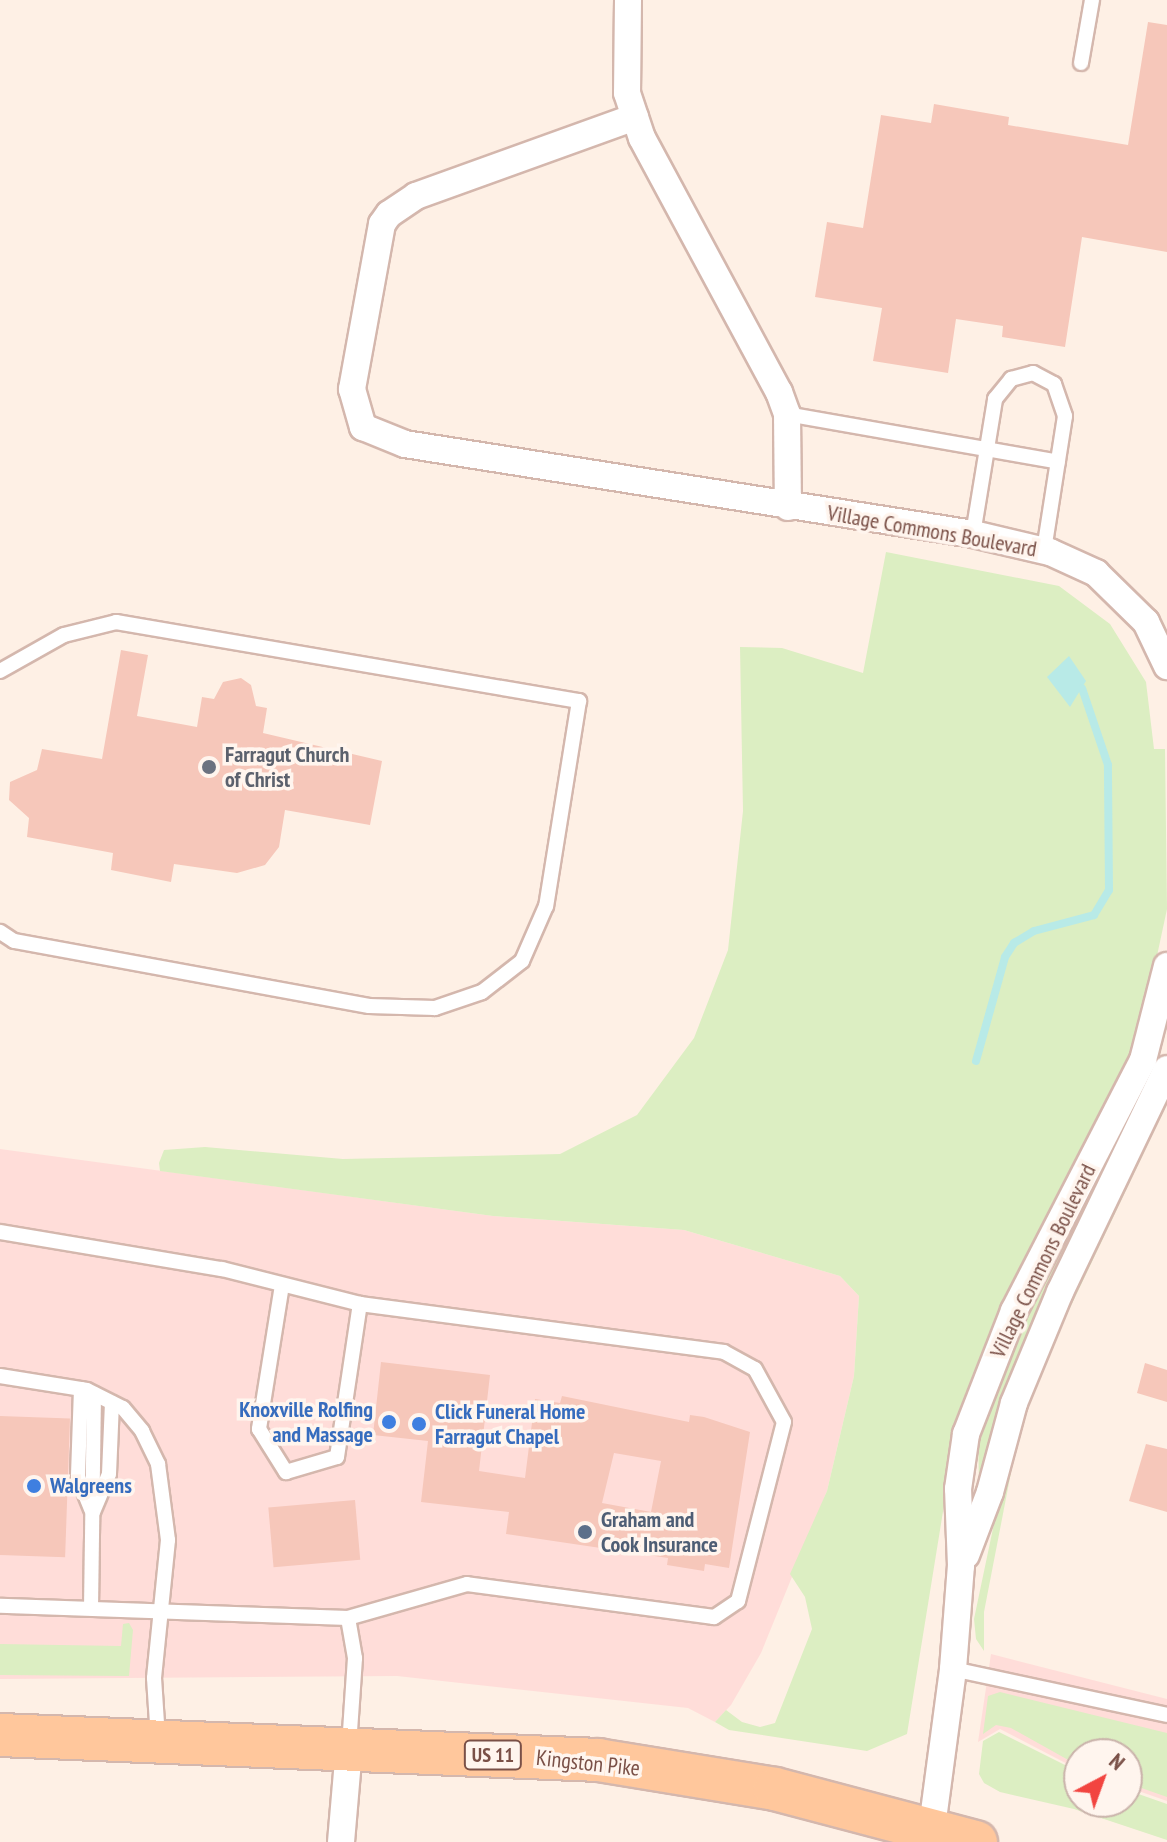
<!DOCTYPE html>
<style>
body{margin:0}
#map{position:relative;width:1167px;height:1842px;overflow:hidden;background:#fef0e5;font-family:"PT Sans Narrow",sans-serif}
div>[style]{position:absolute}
.commercial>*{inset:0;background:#ffddd9}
.green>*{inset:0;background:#dceec2}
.water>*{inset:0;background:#b8eae7}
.stream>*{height:8px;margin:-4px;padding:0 4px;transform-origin:4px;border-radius:4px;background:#b8eae7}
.building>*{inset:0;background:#f6c7ba;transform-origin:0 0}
.roads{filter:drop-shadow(2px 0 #d4b7ad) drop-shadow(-2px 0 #d4b7ad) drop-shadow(0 2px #d4b7ad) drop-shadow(0 -2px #d4b7ad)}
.lane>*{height:14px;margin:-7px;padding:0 7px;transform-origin:7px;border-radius:7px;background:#fff}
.street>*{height:26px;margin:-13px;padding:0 13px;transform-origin:13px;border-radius:13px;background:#fff}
.primary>*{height:42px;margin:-21px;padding:0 21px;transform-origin:21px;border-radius:21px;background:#ffc79c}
.dots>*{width:22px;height:22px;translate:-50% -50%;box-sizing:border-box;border:4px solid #fff5ee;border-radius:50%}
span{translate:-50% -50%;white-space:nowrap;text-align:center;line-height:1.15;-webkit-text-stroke:7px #fff5ee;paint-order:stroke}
.shield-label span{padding:2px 6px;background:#fff5ee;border:2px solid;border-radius:6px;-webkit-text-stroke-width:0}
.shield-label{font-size:20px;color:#7a5047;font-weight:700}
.street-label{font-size:22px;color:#7a5047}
.worship-label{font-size:22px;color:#5b616d;font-weight:700}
.left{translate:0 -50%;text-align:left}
.shop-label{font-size:22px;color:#366cbe;font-weight:700}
.right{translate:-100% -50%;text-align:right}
.service-label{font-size:22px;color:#4e5e75;font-weight:700}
.north{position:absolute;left:1063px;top:1738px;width:80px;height:80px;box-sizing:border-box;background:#fff5ee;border:2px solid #cab3ab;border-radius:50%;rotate:41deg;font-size:22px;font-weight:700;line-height:32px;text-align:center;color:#7a5047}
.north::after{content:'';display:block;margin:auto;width:28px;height:36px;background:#f24540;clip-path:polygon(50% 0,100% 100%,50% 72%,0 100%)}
</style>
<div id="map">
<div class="commercial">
<i style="clip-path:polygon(0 1149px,493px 1216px,684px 1230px,840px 1276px,859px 1296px,854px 1376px,827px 1491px,761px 1653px,731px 1705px,715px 1722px,688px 1708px,397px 1676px,0 1679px)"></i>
<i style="clip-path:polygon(991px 1654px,1167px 1699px,1167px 1801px,1127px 1787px,1127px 1754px,1079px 1754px,1079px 1770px,1000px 1729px,978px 1742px)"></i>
</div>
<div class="green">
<i style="clip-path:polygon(886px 552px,1059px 586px,1110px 624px,1146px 682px,1154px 749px,1165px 749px,1167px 909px,1142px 1026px,957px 1425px,907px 1734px,867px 1751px,729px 1730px,715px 1722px,726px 1710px,742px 1722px,760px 1727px,775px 1723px,812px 1629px,805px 1597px,790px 1574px,827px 1491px,854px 1376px,859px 1296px,840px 1276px,684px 1230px,493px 1216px,160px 1171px,159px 1163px,164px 1150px,205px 1147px,343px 1159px,560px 1154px,637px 1115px,694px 1038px,728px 950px,743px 811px,740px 647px,782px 648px,863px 673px)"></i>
<i style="clip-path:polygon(1167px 1086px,1167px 1104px,1049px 1352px,1020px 1426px,984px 1612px,984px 1651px,976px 1639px,974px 1619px,1017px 1414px)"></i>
<i style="clip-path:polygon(1076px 1217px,1080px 1226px,1012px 1371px,979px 1483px,978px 1437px,1001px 1362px)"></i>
<i style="clip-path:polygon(123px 1624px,129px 1623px,133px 1630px,129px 1676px,0 1675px,0 1644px,121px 1646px)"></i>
<i style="clip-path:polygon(1000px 1692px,1167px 1733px,1167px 1797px,1127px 1783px,1127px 1754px,1079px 1754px,1079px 1766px,1011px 1728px,996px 1725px,983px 1734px,988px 1696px)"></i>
<i style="clip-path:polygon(999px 1732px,1079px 1772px,1079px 1802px,1127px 1802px,1127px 1790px,1167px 1804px,1167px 1840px,1074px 1809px,1000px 1792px,984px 1783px,979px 1774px,983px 1741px)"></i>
</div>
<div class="water">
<i style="clip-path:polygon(1069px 656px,1086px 681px,1070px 707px,1047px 677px)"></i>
</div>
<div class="stream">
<i style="left:976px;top:1061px;width:108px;rotate:-74.4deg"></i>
<i style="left:1005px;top:957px;width:17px;rotate:-57deg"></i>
<i style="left:1014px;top:943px;width:23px;rotate:-31deg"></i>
<i style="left:1034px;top:931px;width:62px;rotate:-14.9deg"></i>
<i style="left:1094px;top:915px;width:29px;rotate:-59deg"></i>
<i style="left:1109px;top:890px;width:125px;rotate:-90.5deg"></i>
<i style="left:1108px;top:765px;width:81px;rotate:-108.7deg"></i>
</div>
<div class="building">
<i style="clip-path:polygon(1148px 22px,1167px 25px,1167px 252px,1082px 237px,1065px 347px,1002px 337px,1003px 326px,956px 319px,948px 373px,873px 361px,882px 308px,815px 297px,827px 222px,863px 228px,881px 115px,931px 123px,934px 104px,1009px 117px,1008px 125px,1128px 145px)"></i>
<i style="clip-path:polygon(121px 650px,148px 655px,137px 716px,197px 727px,202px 697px,214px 699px,223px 682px,241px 678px,251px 685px,256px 706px,267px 708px,263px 733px,382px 761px,370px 825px,285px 810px,279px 847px,265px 865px,237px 873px,174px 864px,171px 882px,111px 870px,113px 853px,27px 837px,29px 818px,9px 800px,10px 782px,37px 770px,42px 749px,102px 759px)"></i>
<i style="clip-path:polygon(evenodd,381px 1362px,490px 1375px,479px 1471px,525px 1478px,535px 1399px,560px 1403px,562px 1396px,689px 1422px,690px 1415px,704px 1417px,750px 1432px,729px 1568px,705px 1564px,704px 1571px,667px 1565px,668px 1558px,506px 1534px,509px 1512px,421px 1502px,428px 1441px,373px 1435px,381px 1362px,614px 1453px,661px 1461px,651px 1512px,602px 1503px,614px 1453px)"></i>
<i style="clip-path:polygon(1145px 1363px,1167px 1370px,1167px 1402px,1137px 1393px)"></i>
<i style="left:0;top:1416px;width:70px;height:139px;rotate:2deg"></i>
<i style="clip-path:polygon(1146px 1444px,1167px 1449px,1167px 1512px,1129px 1501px)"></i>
<i style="left:355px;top:1500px;width:60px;height:87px;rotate:85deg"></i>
</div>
<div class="roads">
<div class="lane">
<i style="left:1081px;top:63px;width:64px;rotate:-80.1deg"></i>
<i style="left:787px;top:414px;width:275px;rotate:10deg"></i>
<i style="left:973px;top:534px;width:137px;rotate:-80.7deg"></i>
<i style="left:995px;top:399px;width:26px;rotate:-51deg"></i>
<i style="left:1011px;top:379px;width:23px;rotate:-15deg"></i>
<i style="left:1033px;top:373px;width:24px;rotate:28deg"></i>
<i style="left:1054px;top:384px;width:34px;rotate:71deg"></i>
<i style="left:1065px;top:416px;width:136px;rotate:98.9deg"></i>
<i style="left:0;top:671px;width:73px;rotate:-29.4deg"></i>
<i style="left:64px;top:635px;width:54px;rotate:-14deg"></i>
<i style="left:116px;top:622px;width:470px;rotate:9.7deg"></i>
<i style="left:579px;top:701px;width:208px;rotate:99.1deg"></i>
<i style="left:546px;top:906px;width:60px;rotate:113.6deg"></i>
<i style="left:522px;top:961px;width:51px;rotate:142.2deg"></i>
<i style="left:482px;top:992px;width:50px;rotate:161.2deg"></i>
<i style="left:435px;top:1008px;width:66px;rotate:-178.3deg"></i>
<i style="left:369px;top:1006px;width:361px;rotate:-169.6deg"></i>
<i style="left:14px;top:941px;width:17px;rotate:-147deg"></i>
<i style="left:0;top:1232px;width:225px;rotate:9.5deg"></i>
<i style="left:222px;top:1269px;width:142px;rotate:14.2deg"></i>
<i style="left:360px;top:1304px;width:367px;rotate:7.5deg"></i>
<i style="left:724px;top:1352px;width:35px;rotate:29deg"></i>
<i style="left:755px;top:1369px;width:60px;rotate:61.3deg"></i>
<i style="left:784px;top:1422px;width:185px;rotate:104.4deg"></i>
<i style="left:738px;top:1601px;width:29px;rotate:146deg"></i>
<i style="left:714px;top:1617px;width:249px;rotate:-172.4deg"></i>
<i style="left:467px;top:1584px;width:124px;rotate:164.1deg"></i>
<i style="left:348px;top:1618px;width:348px;rotate:-178deg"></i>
<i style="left:282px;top:1285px;width:146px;rotate:99.1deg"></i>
<i style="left:259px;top:1429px;width:51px;rotate:57.9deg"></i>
<i style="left:286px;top:1472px;width:53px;rotate:-16.4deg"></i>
<i style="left:337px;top:1457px;width:155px;rotate:-81.5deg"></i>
<i style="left:0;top:1376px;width:88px;rotate:9.1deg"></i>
<i style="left:87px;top:1390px;width:40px;rotate:26.6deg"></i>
<i style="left:123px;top:1408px;width:30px;rotate:50deg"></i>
<i style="left:142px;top:1431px;width:37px;rotate:64deg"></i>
<i style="left:158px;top:1464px;width:77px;rotate:82.5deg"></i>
<i style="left:168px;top:1540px;width:139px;rotate:95.8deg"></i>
<i style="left:154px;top:1678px;width:61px;rotate:86.2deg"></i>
<i style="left:81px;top:1389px;width:88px;rotate:92deg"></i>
<i style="left:78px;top:1477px;width:35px;rotate:68deg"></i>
<i style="left:93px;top:1512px;width:41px;rotate:-67.2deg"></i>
<i style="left:109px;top:1474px;width:71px;rotate:-87.6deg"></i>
<i style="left:91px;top:1608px;width:214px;rotate:-89.2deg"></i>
<i style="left:348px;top:1618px;width:41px;rotate:80.1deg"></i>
<i style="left:355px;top:1658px;width:87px;rotate:93.9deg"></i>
<i style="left:953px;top:1669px;width:219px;rotate:12.1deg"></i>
</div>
<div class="street">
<i style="left:628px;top:0;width:93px;rotate:90.6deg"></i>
<i style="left:627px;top:93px;width:47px;rotate:71.6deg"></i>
<i style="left:642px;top:138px;width:289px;rotate:61.7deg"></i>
<i style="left:779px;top:392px;width:23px;rotate:70deg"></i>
<i style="left:787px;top:414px;width:93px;rotate:89.4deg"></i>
<i style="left:635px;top:117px;width:233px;rotate:160.2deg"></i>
<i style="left:416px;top:196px;width:32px;rotate:146deg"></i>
<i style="left:389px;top:214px;width:12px;rotate:125deg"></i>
<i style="left:382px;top:224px;width:168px;rotate:100.3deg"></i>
<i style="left:352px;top:389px;width:40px;rotate:74deg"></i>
<i style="left:363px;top:427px;width:45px;rotate:22deg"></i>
<i style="left:405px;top:444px;width:575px;rotate:9deg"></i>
<i style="left:973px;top:534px;width:79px;rotate:13.2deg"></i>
<i style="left:1050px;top:552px;width:51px;rotate:24.5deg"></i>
<i style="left:1096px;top:573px;width:70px;rotate:44.4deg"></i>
<i style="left:1146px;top:622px;width:49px;rotate:64.5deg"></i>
<i style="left:966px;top:1555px;width:67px;rotate:-69.1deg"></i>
<i style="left:990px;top:1492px;width:92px;rotate:-74.9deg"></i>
<i style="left:1014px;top:1403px;width:120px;rotate:-67.5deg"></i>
<i style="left:1060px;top:1292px;width:247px;rotate:-64.4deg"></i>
<i style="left:341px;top:1842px;width:94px;rotate:-85.1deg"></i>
<i style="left:930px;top:1842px;width:175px;rotate:-82.4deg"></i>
<i style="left:953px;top:1669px;width:103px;rotate:-85.6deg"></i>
<i style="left:961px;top:1566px;width:77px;rotate:-92.2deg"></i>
<i style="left:958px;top:1489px;width:56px;rotate:-81.7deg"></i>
<i style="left:966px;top:1434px;width:132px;rotate:-68.7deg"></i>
<i style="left:1014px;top:1311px;width:282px;rotate:-62.8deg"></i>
<i style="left:1143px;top:1060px;width:97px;rotate:-75.7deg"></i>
</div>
<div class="primary">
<i style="left:0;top:1735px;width:599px;rotate:2.39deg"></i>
<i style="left:598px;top:1760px;width:179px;rotate:9.3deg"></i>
<i style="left:775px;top:1789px;width:208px;rotate:14.8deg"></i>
</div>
</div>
<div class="dots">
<i style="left:209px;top:767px;background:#6b7280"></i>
<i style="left:389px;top:1422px;background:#3f7fe0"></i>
<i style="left:419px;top:1424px;background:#3f7fe0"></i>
<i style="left:34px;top:1486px;background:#3f7fe0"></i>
<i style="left:585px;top:1532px;background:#5c6f8a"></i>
</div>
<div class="shield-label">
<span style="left:493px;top:1755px">US 11</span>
</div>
<div class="street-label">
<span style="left:932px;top:531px;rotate:10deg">Village Commons Boulevard</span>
<span style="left:1043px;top:1261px;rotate:-64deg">Village Commons Boulevard</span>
<span style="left:588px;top:1763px;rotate:6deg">Kingston Pike</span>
</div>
<div class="worship-label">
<span class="left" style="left:225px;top:767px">Farragut Church<br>of Christ</span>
</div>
<div class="shop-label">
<span class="right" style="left:373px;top:1422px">Knoxville Rolfing<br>and Massage</span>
<span class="left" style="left:435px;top:1424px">Click Funeral Home<br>Farragut Chapel</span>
<span class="left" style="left:50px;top:1486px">Walgreens</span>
</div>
<div class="service-label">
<span class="left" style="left:601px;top:1532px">Graham and<br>Cook Insurance</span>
</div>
<div class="north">N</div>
</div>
